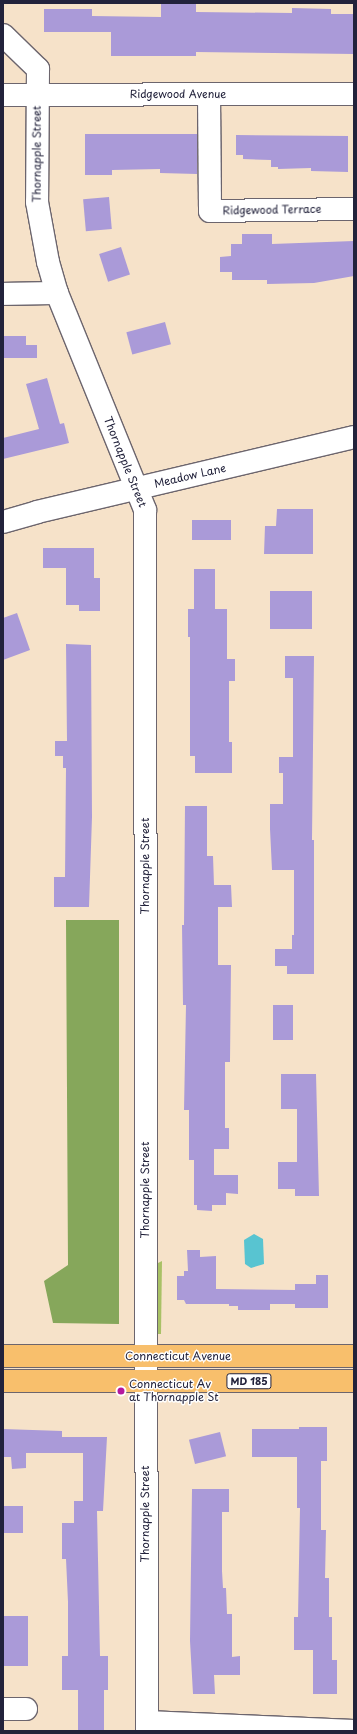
<!DOCTYPE html>
<style>
body{margin:0}
#map{position:relative;width:357px;height:1734px;overflow:hidden;background:#f6e2c9;font-family:"Playpen Sans",sans-serif}
div>[style]{position:absolute}
.green>*{inset:0;background:#a9c166}
.forest>*{inset:0;background:#86a75b}
.water>*{inset:0;background:#58c4d1}
.building>*{inset:0;background:#aa9ad8;transform-origin:0 0}
.roads{filter:drop-shadow(1px 0 #6c656d) drop-shadow(-1px 0 #6c656d) drop-shadow(0 1px #6c656d) drop-shadow(0 -1px #6c656d)}
.minor>*{height:22px;margin:-11px;padding:0 11px;transform-origin:11px;border-radius:11px;background:#fff}
.major>*{height:22px;margin:-11px;padding:0 11px;transform-origin:11px;border-radius:11px;background:#f8bf6c}
.dots>*{width:11px;height:11px;translate:-50% -50%;box-sizing:border-box;border:2px solid #fff;border-radius:50%}
span{translate:-50% -50%;white-space:nowrap;text-align:center;line-height:1.15;-webkit-text-stroke:3px #fff;paint-order:stroke}
.shield-label span{padding:1px 3px;background:#fff;border:1px solid;border-radius:3px;-webkit-text-stroke-width:0}
.shield-label{font-size:10px;color:#22223b;font-weight:700}
.street-label{font-size:11px;color:#22223b}
.poi-label{font-size:11px;color:#22223b}
.left{translate:0 -50%;text-align:left}
.frame{position:absolute;inset:0;border:4px solid #22223b;pointer-events:none}
</style>
<div id="map">
<div class="green">
<i style="clip-path:polygon(162px 1261px,161px 1334px,158px 1334px,158px 1263px)"></i>
</div>
<div class="forest">
<i style="clip-path:polygon(66px 920px,119px 920px,119px 1324px,53px 1323px,44px 1281px,68px 1265px)"></i>
</div>
<div class="water">
<i style="clip-path:polygon(254px 1234px,263px 1239px,264px 1264px,251px 1268px,245px 1264px,244px 1240px)"></i>
</div>
<div class="building">
<i style="clip-path:polygon(161px 3px,196px 3px,196px 12px,292px 13px,292px 8px,331px 9px,331px 14px,354px 14px,354px 54px,196px 52px,196px 56px,111px 56px,111px 32px,44px 32px,44px 9px,92px 9px,92px 16px,161px 17px)"></i>
<i style="clip-path:polygon(85px 134px,197px 134px,197px 174px,160px 173px,160px 169px,112px 170px,112px 175px,85px 175px)"></i>
<i style="clip-path:polygon(236px 135px,348px 136px,348px 172px,311px 171px,311px 168px,278px 169px,278px 167px,271px 167px,271px 160px,243px 159px,243px 155px,236px 155px)"></i>
<i style="left:109px;top:197px;width:32px;height:26px;rotate:85deg"></i>
<i style="clip-path:polygon(242px 234px,272px 234px,272px 244px,354px 241px,354px 276px,314px 283px,267px 284px,267px 280px,232px 280px,232px 272px,220px 272px,220px 257px,231px 256px,231px 244px,242px 244px)"></i>
<i style="left:121px;top:247px;width:29px;height:23px;rotate:72deg"></i>
<i style="left:165px;top:322px;width:23px;height:40px;rotate:75deg"></i>
<i style="clip-path:polygon(3px 336px,26px 336px,26px 345px,37px 345px,37px 358px,3px 358px)"></i>
<i style="clip-path:polygon(47px 378px,60px 424px,64px 423px,69px 443px,3px 459px,3px 438px,39px 429px,26px 384px)"></i>
<i style="clip-path:polygon(277px 509px,313px 509px,313px 554px,264px 554px,265px 526px,276px 526px)"></i>
<i style="left:192px;top:520px;width:39px;height:20px"></i>
<i style="clip-path:polygon(43px 548px,94px 548px,94px 578px,100px 578px,100px 611px,79px 611px,79px 605px,66px 605px,66px 568px,43px 568px)"></i>
<i style="clip-path:polygon(194px 569px,215px 569px,215px 609px,227px 609px,227px 659px,235px 659px,235px 681px,229px 681px,229px 742px,232px 742px,232px 773px,195px 773px,195px 756px,190px 756px,190px 637px,188px 637px,188px 609px,194px 609px)"></i>
<i style="left:270px;top:591px;width:42px;height:38px"></i>
<i style="clip-path:polygon(17px 613px,30px 650px,3px 660px,3px 618px)"></i>
<i style="clip-path:polygon(66px 644px,91px 645px,92px 817px,89px 907px,54px 907px,54px 877px,65px 877px,66px 768px,63px 768px,63px 756px,55px 756px,55px 741px,67px 741px)"></i>
<i style="clip-path:polygon(285px 656px,314px 656px,312px 840px,314px 840px,314px 974px,287px 974px,287px 966px,275px 966px,275px 949px,292px 949px,292px 935px,294px 935px,294px 870px,272px 870px,270px 829px,270px 804px,283px 804px,283px 773px,279px 773px,279px 757px,293px 757px,293px 678px,285px 678px)"></i>
<i style="clip-path:polygon(185px 806px,207px 806px,207px 856px,213px 856px,214px 885px,231px 885px,232px 907px,218px 907px,218px 965px,231px 965px,230px 1062px,225px 1062px,225px 1128px,229px 1128px,229px 1149px,214px 1149px,214px 1175px,238px 1175px,238px 1194px,226px 1193px,226px 1205px,212px 1205px,212px 1211px,197px 1210px,197px 1205px,194px 1205px,194px 1160px,189px 1160px,189px 1110px,184px 1110px,186px 1005px,183px 1005px,182px 925px,184px 925px)"></i>
<i style="left:273px;top:1005px;width:20px;height:35px"></i>
<i style="clip-path:polygon(281px 1074px,316px 1074px,319px 1196px,295px 1196px,295px 1189px,278px 1189px,278px 1162px,297px 1162px,297px 1109px,281px 1109px)"></i>
<i style="clip-path:polygon(187px 1250px,200px 1250px,200px 1257px,216px 1256px,216px 1289px,295px 1290px,295px 1284px,316px 1284px,316px 1275px,328px 1275px,328px 1308px,295px 1308px,295px 1304px,270px 1304px,270px 1310px,238px 1310px,238px 1306px,229px 1306px,229px 1304px,186px 1304px,184px 1300px,177px 1300px,177px 1276px,184px 1276px,184px 1271px,188px 1271px)"></i>
<i style="clip-path:polygon(299px 1427px,327px 1427px,327px 1461px,321px 1461px,321px 1530px,326px 1530px,325px 1578px,329px 1578px,329px 1617px,332px 1617px,332px 1660px,337px 1660px,337px 1694px,313px 1694px,313px 1650px,294px 1650px,294px 1617px,298px 1617px,300px 1508px,297px 1508px,297px 1457px,252px 1457px,252px 1429px,299px 1429px)"></i>
<i style="clip-path:polygon(3px 1429px,62px 1431px,62px 1437px,107px 1437px,103px 1511px,97px 1511px,100px 1656px,108px 1656px,108px 1690px,104px 1690px,104px 1731px,78px 1731px,78px 1690px,62px 1690px,62px 1656px,68px 1656px,68px 1602px,66px 1559px,62px 1559px,62px 1523px,74px 1523px,74px 1501px,83px 1501px,83px 1453px,26px 1453px,26px 1468px,12px 1469px,11px 1457px,3px 1457px)"></i>
<i style="left:220px;top:1432px;width:25px;height:32px;rotate:76deg"></i>
<i style="clip-path:polygon(192px 1489px,229px 1489px,229px 1512px,222px 1512px,222px 1571px,223px 1588px,226px 1588px,227px 1614px,232px 1614px,232px 1657px,240px 1656px,240px 1675px,214px 1675px,215px 1694px,193px 1694px,190px 1641px)"></i>
<i style="left:3px;top:1506px;width:20px;height:27px"></i>
<i style="left:3px;top:1616px;width:25px;height:50px"></i>
</div>
<div class="roads">
<div class="minor">
<i style="left:3px;top:35px;width:49px;rotate:44.2deg"></i>
<i style="left:38px;top:69px;width:133px;rotate:90.4deg"></i>
<i style="left:37px;top:202px;width:61px;rotate:79.6deg"></i>
<i style="left:48px;top:262px;width:32px;rotate:74deg"></i>
<i style="left:57px;top:293px;width:234px;rotate:67.9deg"></i>
<i style="left:145px;top:510px;width:1221px;rotate:89.91deg"></i>
<i style="left:209px;top:94px;width:117px;rotate:89.5deg"></i>
<i style="left:210px;top:211px;width:144px;rotate:-0.8deg"></i>
<i style="left:3px;top:95px;width:351px;rotate:-0.2deg"></i>
<i style="left:3px;top:294px;width:54px;rotate:-1.1deg"></i>
<i style="left:3px;top:522px;width:35px;rotate:-16deg"></i>
<i style="left:37px;top:512px;width:326px;rotate:-13.3deg"></i>
<i style="left:3px;top:1709px;width:23px"></i>
<i style="left:147px;top:1722px;width:207px;rotate:2.5deg"></i>
</div>
<div class="major">
<i style="left:3px;top:1356px;width:351px"></i>
<i style="left:3px;top:1381px;width:351px"></i>
</div>
</div>
<div class="dots">
<i style="left:121px;top:1391px;background:#b5179e"></i>
</div>
<div class="shield-label">
<span style="left:249px;top:1381px">MD 185</span>
</div>
<div class="street-label">
<span style="left:178px;top:94px">Ridgewood Avenue</span>
<span style="left:37px;top:154px;rotate:-90deg">Thornapple Street</span>
<span style="left:272px;top:210px;rotate:-1deg">Ridgewood Terrace</span>
<span style="left:125px;top:462px;rotate:68deg">Thornapple Street</span>
<span style="left:190px;top:476px;rotate:-13deg">Meadow Lane</span>
<span style="left:145px;top:866px;rotate:-90deg">Thornapple Street</span>
<span style="left:145px;top:1190px;rotate:-90deg">Thornapple Street</span>
<span style="left:178px;top:1356px">Connecticut Avenue</span>
<span style="left:145px;top:1514px;rotate:-90deg">Thornapple Street</span>
</div>
<div class="poi-label">
<span class="left" style="left:129px;top:1391px">Connecticut Av<br>at Thornapple St</span>
</div>
<div class="frame"></div>
</div>
